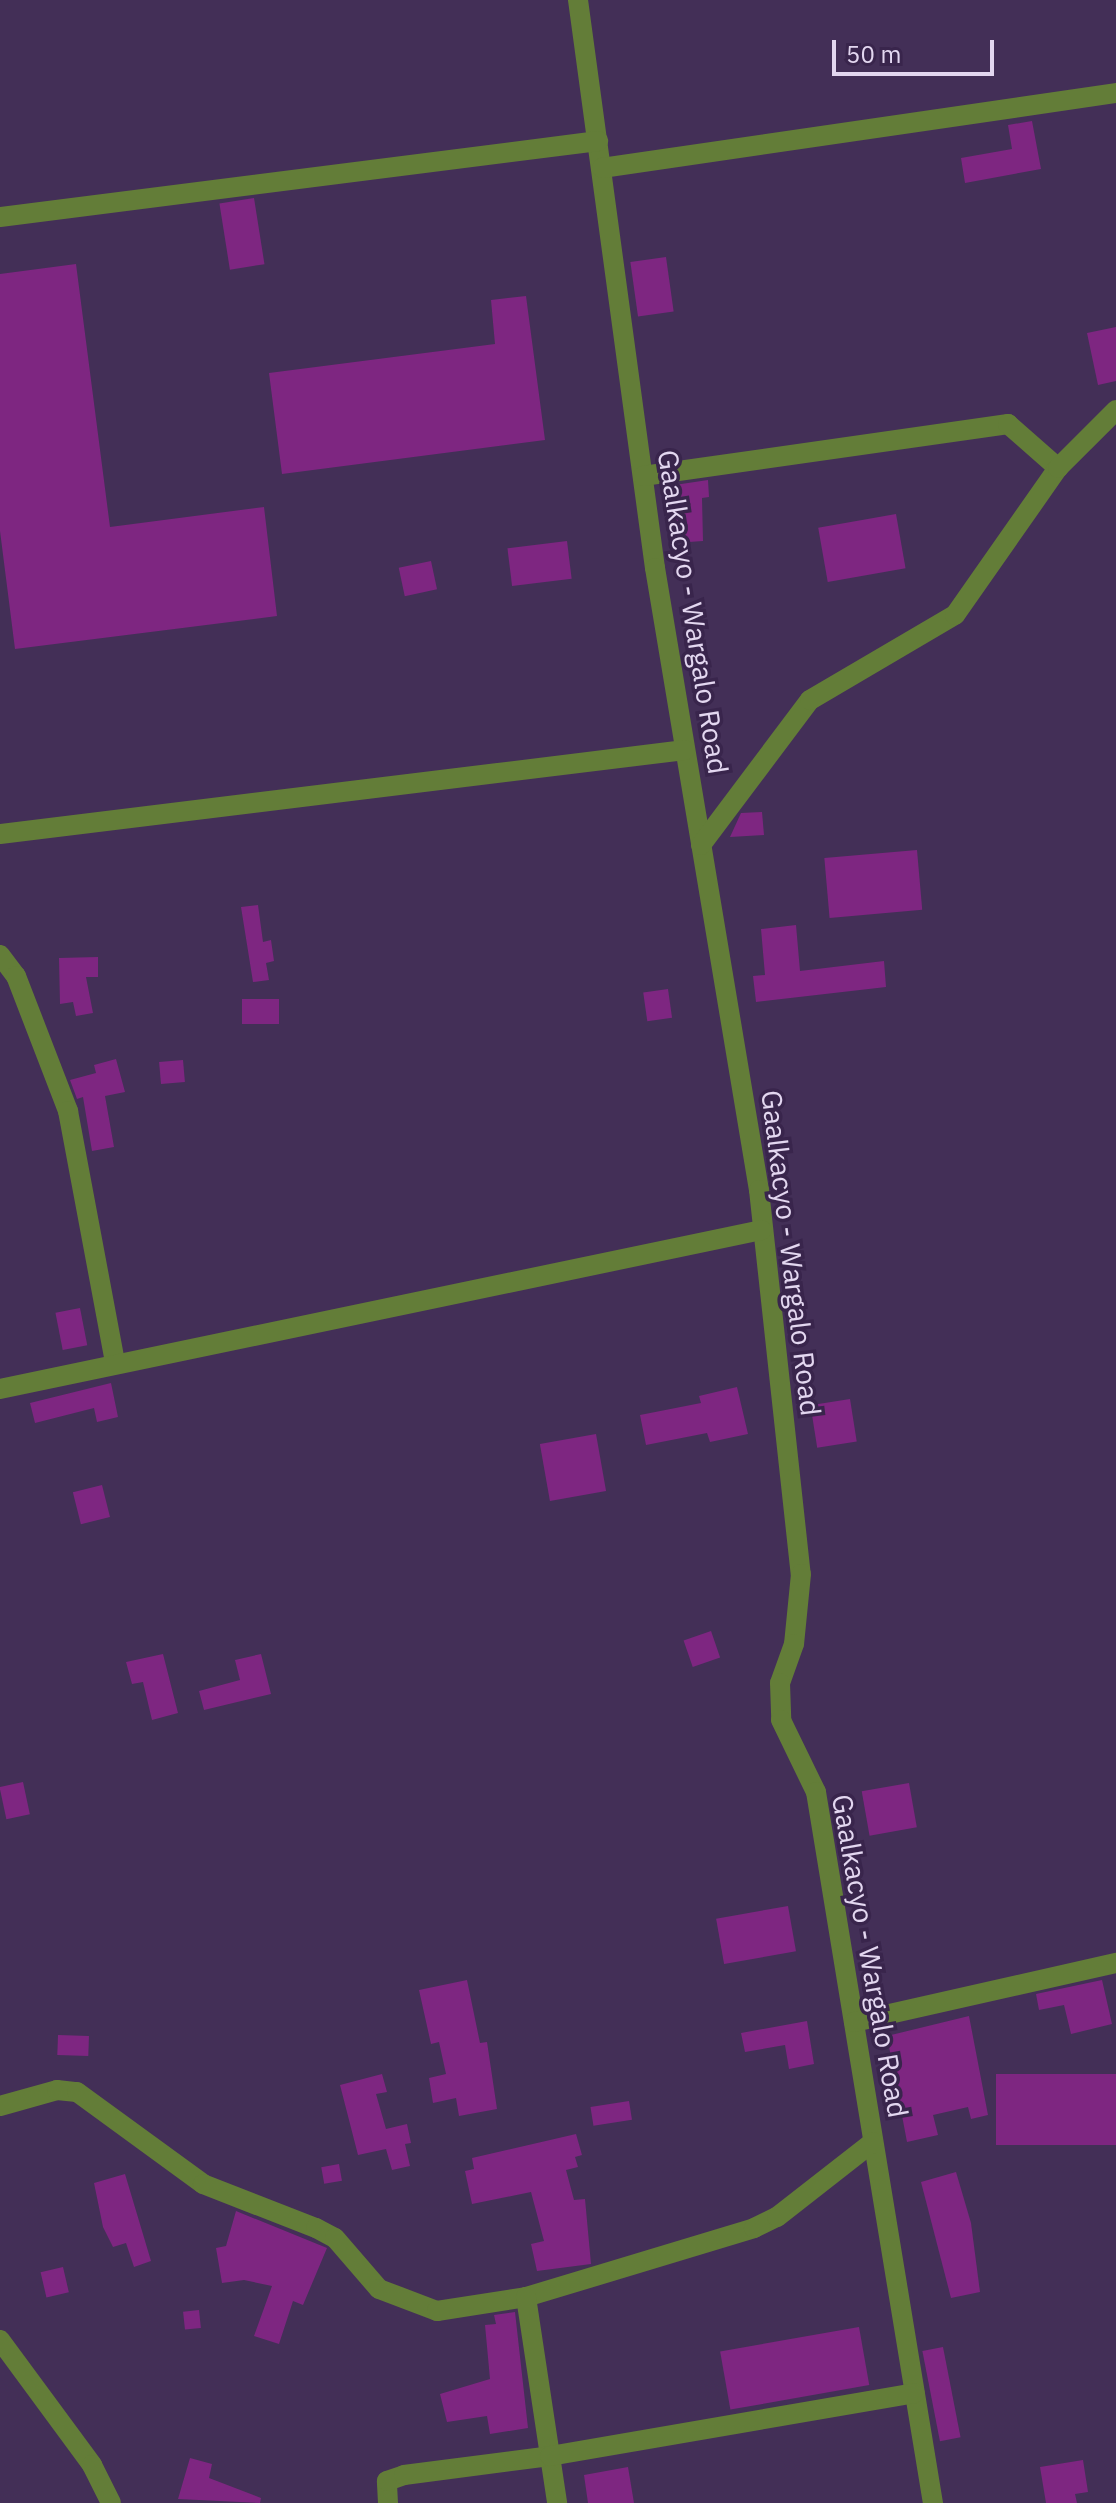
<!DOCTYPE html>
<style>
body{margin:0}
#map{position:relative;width:1116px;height:2503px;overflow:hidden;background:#432f57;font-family:"IBM Plex Sans",sans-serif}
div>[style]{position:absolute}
.building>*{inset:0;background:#7e2681;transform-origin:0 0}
.minor>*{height:20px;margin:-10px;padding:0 10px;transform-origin:10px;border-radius:10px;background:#637d38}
span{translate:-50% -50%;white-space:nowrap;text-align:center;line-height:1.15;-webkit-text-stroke:7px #39254c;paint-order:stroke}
.street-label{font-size:28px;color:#e3d7f0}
.scale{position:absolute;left:832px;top:40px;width:162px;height:36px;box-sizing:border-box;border:4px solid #e3d7f0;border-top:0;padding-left:10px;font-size:24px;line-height:28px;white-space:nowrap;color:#e3d7f0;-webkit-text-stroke:6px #39254c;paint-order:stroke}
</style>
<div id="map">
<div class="building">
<i style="clip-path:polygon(1032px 121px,1041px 169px,965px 183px,961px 158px,1012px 149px,1008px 125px)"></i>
<i style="left:254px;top:198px;width:67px;height:35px;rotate:81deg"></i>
<i style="left:666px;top:257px;width:55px;height:36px;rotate:82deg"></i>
<i style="clip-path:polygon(76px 264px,110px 527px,264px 507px,277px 616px,15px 649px,0 531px,0 274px)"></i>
<i style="clip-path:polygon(526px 296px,545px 440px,282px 474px,269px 373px,495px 344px,491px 300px)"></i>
<i style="clip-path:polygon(1116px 327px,1116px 381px,1098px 385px,1087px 333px)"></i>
<i style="clip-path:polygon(708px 480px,709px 497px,702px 498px,703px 541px,675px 543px,668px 486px)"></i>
<i style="left:896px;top:514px;width:55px;height:79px;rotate:80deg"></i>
<i style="left:567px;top:541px;width:38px;height:60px;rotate:83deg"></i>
<i style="left:431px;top:561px;width:29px;height:33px;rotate:78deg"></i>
<i style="clip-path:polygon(762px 812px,764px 835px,730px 837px,741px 813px)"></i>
<i style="left:917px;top:850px;width:60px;height:93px;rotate:85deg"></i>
<i style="clip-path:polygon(258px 905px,263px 942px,271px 940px,274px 961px,266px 963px,269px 980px,253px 982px,241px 907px)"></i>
<i style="clip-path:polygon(796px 925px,800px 971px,884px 961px,886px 987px,756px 1002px,753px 976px,765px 975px,761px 929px)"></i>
<i style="clip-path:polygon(98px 957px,98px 977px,86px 977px,93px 1013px,76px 1016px,73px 1002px,60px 1004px,59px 958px)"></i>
<i style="left:668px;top:989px;width:29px;height:25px;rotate:82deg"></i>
<i style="left:242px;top:999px;width:37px;height:25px"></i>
<i style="clip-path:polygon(116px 1059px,125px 1092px,105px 1096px,114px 1147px,92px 1151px,83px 1097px,77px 1099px,70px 1080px,96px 1073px,94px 1065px)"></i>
<i style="left:183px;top:1060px;width:22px;height:24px;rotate:85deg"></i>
<i style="left:80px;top:1308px;width:38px;height:25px;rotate:79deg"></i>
<i style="clip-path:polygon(111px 1383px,118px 1417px,97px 1422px,94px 1408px,35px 1423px,30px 1403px)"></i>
<i style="clip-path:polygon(737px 1387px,748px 1434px,710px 1442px,707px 1433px,646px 1445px,640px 1415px,701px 1403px,699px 1396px)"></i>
<i style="left:850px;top:1399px;width:43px;height:40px;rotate:81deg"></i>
<i style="left:596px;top:1434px;width:58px;height:57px;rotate:80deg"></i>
<i style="left:102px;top:1485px;width:33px;height:30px;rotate:76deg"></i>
<i style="left:711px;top:1631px;width:28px;height:29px;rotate:71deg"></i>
<i style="clip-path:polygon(163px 1654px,178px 1713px,152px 1720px,143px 1682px,132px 1684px,126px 1662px)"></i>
<i style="clip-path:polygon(261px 1654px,271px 1694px,204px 1710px,199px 1691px,240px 1680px,235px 1660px)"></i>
<i style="left:23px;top:1782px;width:33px;height:24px;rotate:78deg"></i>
<i style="left:909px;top:1783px;width:45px;height:48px;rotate:80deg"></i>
<i style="left:788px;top:1906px;width:46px;height:73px;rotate:80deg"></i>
<i style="clip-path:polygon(467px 1980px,480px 2043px,487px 2042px,497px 2109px,459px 2116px,456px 2098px,433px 2103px,429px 2078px,446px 2074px,439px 2042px,431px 2044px,419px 1990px)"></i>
<i style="clip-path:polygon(1102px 1980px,1112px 2024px,1071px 2034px,1064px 2005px,1039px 2010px,1036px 1994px)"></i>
<i style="clip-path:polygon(969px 2016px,988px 2115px,971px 2119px,968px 2107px,933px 2115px,938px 2135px,907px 2142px,887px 2036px)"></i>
<i style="clip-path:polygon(807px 2021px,814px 2064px,789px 2069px,785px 2045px,745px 2052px,741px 2033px)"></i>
<i style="left:58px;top:2035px;width:31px;height:20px;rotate:2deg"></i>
<i style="clip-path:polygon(382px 2074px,387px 2092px,376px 2094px,386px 2129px,407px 2124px,411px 2143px,405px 2144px,410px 2166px,392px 2170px,386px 2149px,358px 2155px,340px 2085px)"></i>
<i style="left:1116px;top:2074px;width:71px;height:120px;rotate:90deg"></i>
<i style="left:629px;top:2101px;width:19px;height:39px;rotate:81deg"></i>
<i style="clip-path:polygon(576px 2134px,582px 2155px,575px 2157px,578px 2167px,566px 2170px,574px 2200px,585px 2199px,591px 2264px,537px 2271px,531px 2244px,544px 2241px,531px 2192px,472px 2204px,465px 2171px,474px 2169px,472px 2158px)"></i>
<i style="left:339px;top:2164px;width:17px;height:18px;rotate:80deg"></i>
<i style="clip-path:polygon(956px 2172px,971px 2223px,980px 2292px,951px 2298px,921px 2182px)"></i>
<i style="clip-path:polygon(125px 2174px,151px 2261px,134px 2267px,126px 2243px,113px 2247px,103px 2227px,94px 2183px)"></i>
<i style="clip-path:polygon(236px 2211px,327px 2248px,303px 2305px,293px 2301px,279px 2344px,254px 2336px,272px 2286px,244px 2280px,222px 2283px,216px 2248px,226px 2246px)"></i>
<i style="left:63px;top:2267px;width:26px;height:23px;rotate:77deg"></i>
<i style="left:199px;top:2310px;width:18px;height:16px;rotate:84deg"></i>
<i style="clip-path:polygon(515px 2312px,528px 2428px,490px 2434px,487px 2416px,447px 2422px,440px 2394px,490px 2379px,485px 2325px,496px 2324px,494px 2315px)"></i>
<i style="left:859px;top:2327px;width:59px;height:141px;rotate:80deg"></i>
<i style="left:943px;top:2347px;width:92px;height:21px;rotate:79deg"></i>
<i style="clip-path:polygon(190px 2458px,212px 2464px,209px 2478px,261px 2498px,260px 2503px,178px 2499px)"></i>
<i style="clip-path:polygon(1083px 2460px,1088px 2492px,1075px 2494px,1077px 2503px,1046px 2503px,1040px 2467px)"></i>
<i style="clip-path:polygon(628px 2467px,634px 2503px,588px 2503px,584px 2475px)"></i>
</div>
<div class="minor">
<i style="left:578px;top:0;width:573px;rotate:82.28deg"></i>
<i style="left:655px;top:568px;width:631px;rotate:80.51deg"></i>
<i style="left:759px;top:1190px;width:386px;rotate:83.8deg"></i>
<i style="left:801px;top:1574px;width:70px;rotate:95.7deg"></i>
<i style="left:794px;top:1644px;width:41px;rotate:109.7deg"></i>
<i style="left:780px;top:1683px;width:37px;rotate:88deg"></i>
<i style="left:781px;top:1720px;width:80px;rotate:64.1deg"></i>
<i style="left:816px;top:1792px;width:721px;rotate:80.66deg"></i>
<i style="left:602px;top:168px;width:519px;rotate:-8.3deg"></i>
<i style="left:0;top:217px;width:603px;rotate:-7.24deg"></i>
<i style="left:643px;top:476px;width:369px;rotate:-8.1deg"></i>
<i style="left:1008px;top:424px;width:67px;rotate:41.3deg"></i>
<i style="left:0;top:834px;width:690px;rotate:-6.99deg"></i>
<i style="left:701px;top:845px;width:181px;rotate:-53.1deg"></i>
<i style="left:810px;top:700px;width:168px;rotate:-30.4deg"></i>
<i style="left:955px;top:615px;width:179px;rotate:-55deg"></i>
<i style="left:1058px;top:468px;width:82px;rotate:-45deg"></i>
<i style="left:0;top:955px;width:26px;rotate:53deg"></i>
<i style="left:16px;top:976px;width:145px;rotate:68.9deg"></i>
<i style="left:68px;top:1111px;width:256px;rotate:79.4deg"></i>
<i style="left:0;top:1389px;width:778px;rotate:-11.79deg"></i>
<i style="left:854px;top:2022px;width:269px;rotate:-12.7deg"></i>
<i style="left:0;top:2106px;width:59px;rotate:-15.7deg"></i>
<i style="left:57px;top:2090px;width:20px;rotate:6deg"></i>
<i style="left:77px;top:2092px;width:156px;rotate:36.1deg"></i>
<i style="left:203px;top:2184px;width:121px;rotate:21.3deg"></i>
<i style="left:316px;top:2228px;width:21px;rotate:28deg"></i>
<i style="left:335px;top:2238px;width:67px;rotate:49.2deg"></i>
<i style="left:379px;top:2289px;width:62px;rotate:20.8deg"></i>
<i style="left:437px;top:2311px;width:90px;rotate:-8.9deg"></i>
<i style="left:526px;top:2297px;width:238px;rotate:-16.8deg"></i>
<i style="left:754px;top:2228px;width:25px;rotate:-26deg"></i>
<i style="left:777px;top:2217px;width:122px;rotate:-38deg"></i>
<i style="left:526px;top:2297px;width:208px;rotate:81.4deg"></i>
<i style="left:0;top:2340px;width:155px;rotate:53.6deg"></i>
<i style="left:92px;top:2465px;width:42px;rotate:63.4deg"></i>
<i style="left:388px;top:2503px;width:22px;rotate:-93deg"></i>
<i style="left:387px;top:2481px;width:18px;rotate:-19deg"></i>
<i style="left:404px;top:2475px;width:147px;rotate:-7.4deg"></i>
<i style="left:550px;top:2456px;width:370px;rotate:-9.8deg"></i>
</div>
<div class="street-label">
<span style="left:693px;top:612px;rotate:81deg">Gaalkacyo - Wargalo Road</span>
<span style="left:791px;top:1253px;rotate:83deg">Gaalkacyo - Wargalo Road</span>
<span style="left:870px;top:1956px;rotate:80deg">Gaalkacyo - Wargalo Road</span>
</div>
<div class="scale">50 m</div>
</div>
